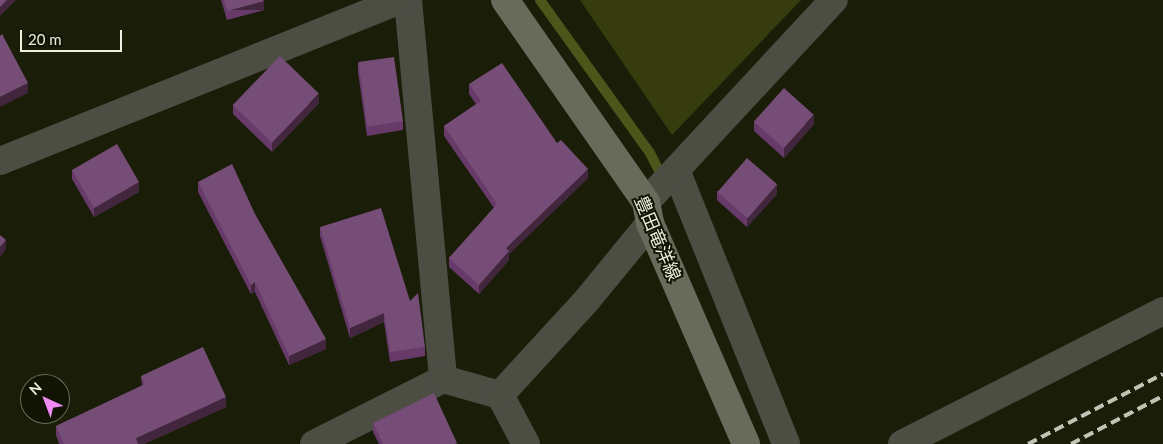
<!DOCTYPE html>
<meta charset="utf-8">
<style>
body{margin:0}
#map{position:relative;width:1163px;height:444px;overflow:hidden;background:#1a1d08;font-family:Lato,"Noto Sans JP",sans-serif}
div>[style]{position:absolute}
.green>*{inset:0;background:#363c0d}
.stream>*{height:10px;margin:-5px;padding:0 5px;transform-origin:5px;border-radius:5px;background:#4d561a}
.minor>*{height:28px;margin:-14px;padding:0 14px;transform-origin:14px;border-radius:14px;background:#4c4e44}
.secondary>*{height:28px;margin:-14px;padding:0 14px;transform-origin:14px;border-radius:14px;background:#686b5b}
.rail>*{height:4px;margin-top:-2px;transform-origin:0;background:repeating-linear-gradient(90deg,#c1c4b5 0 10px,transparent 0 15px)}
.wall>*{inset:0;background:#673a69}
.shaded-wall>*{inset:0;background:#42263d;transform-origin:0 0}
.building>*{inset:0;background:#754d76;transform-origin:0 0}
span{translate:-50% -50%;white-space:nowrap;text-align:center;line-height:1.15;-webkit-text-stroke:4px #111402;paint-order:stroke}
.street-label{font-size:18px;color:#ecefe1}
.north{position:absolute;left:20px;top:374px;width:50px;height:50px;box-sizing:border-box;background:#111402;border:1px solid #696c5b;border-radius:50%;rotate:317deg;font-size:14px;font-weight:700;line-height:20px;text-align:center;color:#ecefe1}
.north::after{content:'';display:block;margin:auto;width:18px;height:22px;background:#f08bf6;clip-path:polygon(50% 0,100% 100%,50% 72%,0 100%)}
.scale{position:absolute;left:20px;top:30px;width:102px;height:22px;box-sizing:border-box;border:2px solid #ecefe1;border-top:0;padding-left:6px;font-size:15px;line-height:18px;white-space:nowrap;color:#ecefe1;-webkit-text-stroke:4px #111402;paint-order:stroke}
</style>
<div id="map">
<div class="green">
<i style="clip-path:polygon(580px 0,801px 0,672px 135px)"></i>
</div>
<div class="stream">
<i style="left:540px;top:0;width:188px;rotate:54.3deg"></i>
<i style="left:650px;top:153px;width:30px;rotate:63deg"></i>
</div>
<div class="minor">
<i style="left:408px;top:0;width:381px;rotate:84.7deg"></i>
<i style="left:0;top:161px;width:432px;rotate:-21.9deg"></i>
<i style="left:676px;top:170px;width:295px;rotate:68.1deg"></i>
<i style="left:646px;top:202px;width:276px;rotate:-47.1deg"></i>
<i style="left:314px;top:444px;width:144px;rotate:-26.7deg"></i>
<i style="left:443px;top:379px;width:59px;rotate:15.7deg"></i>
<i style="left:526px;top:444px;width:55px;rotate:-118deg"></i>
<i style="left:500px;top:395px;width:129px;rotate:-47.5deg"></i>
<i style="left:587px;top:300px;width:99px;rotate:-50.7deg"></i>
<i style="left:902px;top:444px;width:293px;rotate:-27deg"></i>
</div>
<div class="secondary">
<i style="left:505px;top:0;width:246px;rotate:55.1deg"></i>
<i style="left:646px;top:202px;width:21px;rotate:79deg"></i>
<i style="left:650px;top:223px;width:241px;rotate:66.5deg"></i>
</div>
<div class="rail">
<i style="left:1028px;top:444px;width:152px;rotate:-27.4deg"></i>
<i style="left:1071px;top:444px;width:104px;rotate:-27.6deg"></i>
</div>
<div class="wall">
<i style="clip-path:polygon(221px 0,263px 0,264px 10px,227px 20px)"></i>
<i style="clip-path:polygon(358px 63px,403px 121px,403px 130px,367px 136px,358px 72px)"></i>
<i style="clip-path:polygon(469px 84px,557px 143px,588px 178px,509px 254px,509px 260px,479px 294px,449px 267px,449px 258px,494px 208px,444px 136px,444px 126px,476px 104px,469px 94px)"></i>
<i style="clip-path:polygon(319px 103px,272px 152px,233px 114px,233px 105px)"></i>
<i style="clip-path:polygon(754px 122px,814px 124px,784px 158px,754px 131px)"></i>
<i style="clip-path:polygon(72px 170px,139px 192px,94px 217px,72px 179px)"></i>
<i style="clip-path:polygon(198px 182px,326px 349px,289px 365px,255px 292px,251px 294px,198px 192px)"></i>
<i style="clip-path:polygon(717px 191px,777px 194px,747px 227px,717px 200px)"></i>
<i style="clip-path:polygon(320px 227px,410px 301px,425px 347px,425px 356px,390px 362px,384px 322px,350px 338px,320px 236px)"></i>
<i style="clip-path:polygon(141px 376px,226px 407px,144px 444px,59px 444px,56px 435px,56px 426px,142px 386px)"></i>
<i style="clip-path:polygon(373px 423px,457px 444px,379px 444px,373px 432px)"></i>
</div>
<div class="shaded-wall">
<i style="clip-path:polygon(7px 0,16px 0,0 16px,0 7px)"></i>
<i style="left:264px;top:1px;width:9px;height:38px;rotate:90deg"></i>
<i style="clip-path:polygon(28px 83px,28px 93px,0 107px,0 97px)"></i>
<i style="clip-path:polygon(319px 94px,319px 103px,272px 152px,272px 143px)"></i>
<i style="clip-path:polygon(814px 115px,814px 124px,784px 158px,784px 148px)"></i>
<i style="clip-path:polygon(588px 169px,588px 178px,509px 254px,509px 260px,479px 294px,479px 285px,506px 248px)"></i>
<i style="clip-path:polygon(139px 182px,139px 192px,94px 217px,94px 208px)"></i>
<i style="clip-path:polygon(777px 184px,777px 194px,747px 227px,747px 218px)"></i>
<i style="clip-path:polygon(6px 240px,6px 249px,0 257px,0 247px)"></i>
<i style="clip-path:polygon(255px 282px,255px 292px,251px 294px,251px 285px)"></i>
<i style="clip-path:polygon(384px 313px,384px 322px,350px 338px,350px 328px)"></i>
<i style="clip-path:polygon(326px 339px,326px 349px,289px 365px,289px 356px)"></i>
<i style="clip-path:polygon(226px 397px,226px 407px,144px 444px,136px 444px,136px 438px)"></i>
</div>
<div class="building">
<i style="clip-path:polygon(0 0,7px 0,0 7px)"></i>
<i style="clip-path:polygon(224px 0,263px 0,264px 1px,227px 11px)"></i>
<i style="clip-path:polygon(2px 34px,28px 83px,0 97px,0 36px)"></i>
<i style="left:280px;top:56px;width:54px;height:68px;rotate:44deg"></i>
<i style="left:394px;top:57px;width:65px;height:36px;rotate:82deg"></i>
<i style="clip-path:polygon(502px 63px,557px 143px,561px 140px,588px 169px,506px 248px,509px 251px,479px 285px,449px 258px,497px 204px,444px 126px,481px 101px,469px 84px)"></i>
<i style="left:784px;top:88px;width:40px;height:45px;rotate:42deg"></i>
<i style="left:117px;top:144px;width:44px;height:52px;rotate:60deg"></i>
<i style="left:747px;top:158px;width:40px;height:45px;rotate:41deg"></i>
<i style="clip-path:polygon(232px 164px,255px 214px,326px 339px,289px 356px,255px 282px,251px 285px,198px 182px)"></i>
<i style="clip-path:polygon(381px 208px,410px 301px,418px 293px,425px 347px,390px 352px,384px 313px,350px 328px,320px 227px)"></i>
<i style="clip-path:polygon(0 235px,6px 240px,0 247px)"></i>
<i style="clip-path:polygon(203px 347px,226px 397px,136px 438px,138px 444px,64px 444px,56px 426px,145px 384px,141px 376px)"></i>
<i style="clip-path:polygon(434px 393px,457px 443px,455px 444px,383px 444px,373px 423px)"></i>
</div>
<div class="street-label">
<span style="left:658px;top:238px;rotate:67deg">豊田竜洋線</span>
</div>
<div class="north">N</div>
<div class="scale">20 m</div>
</div>
